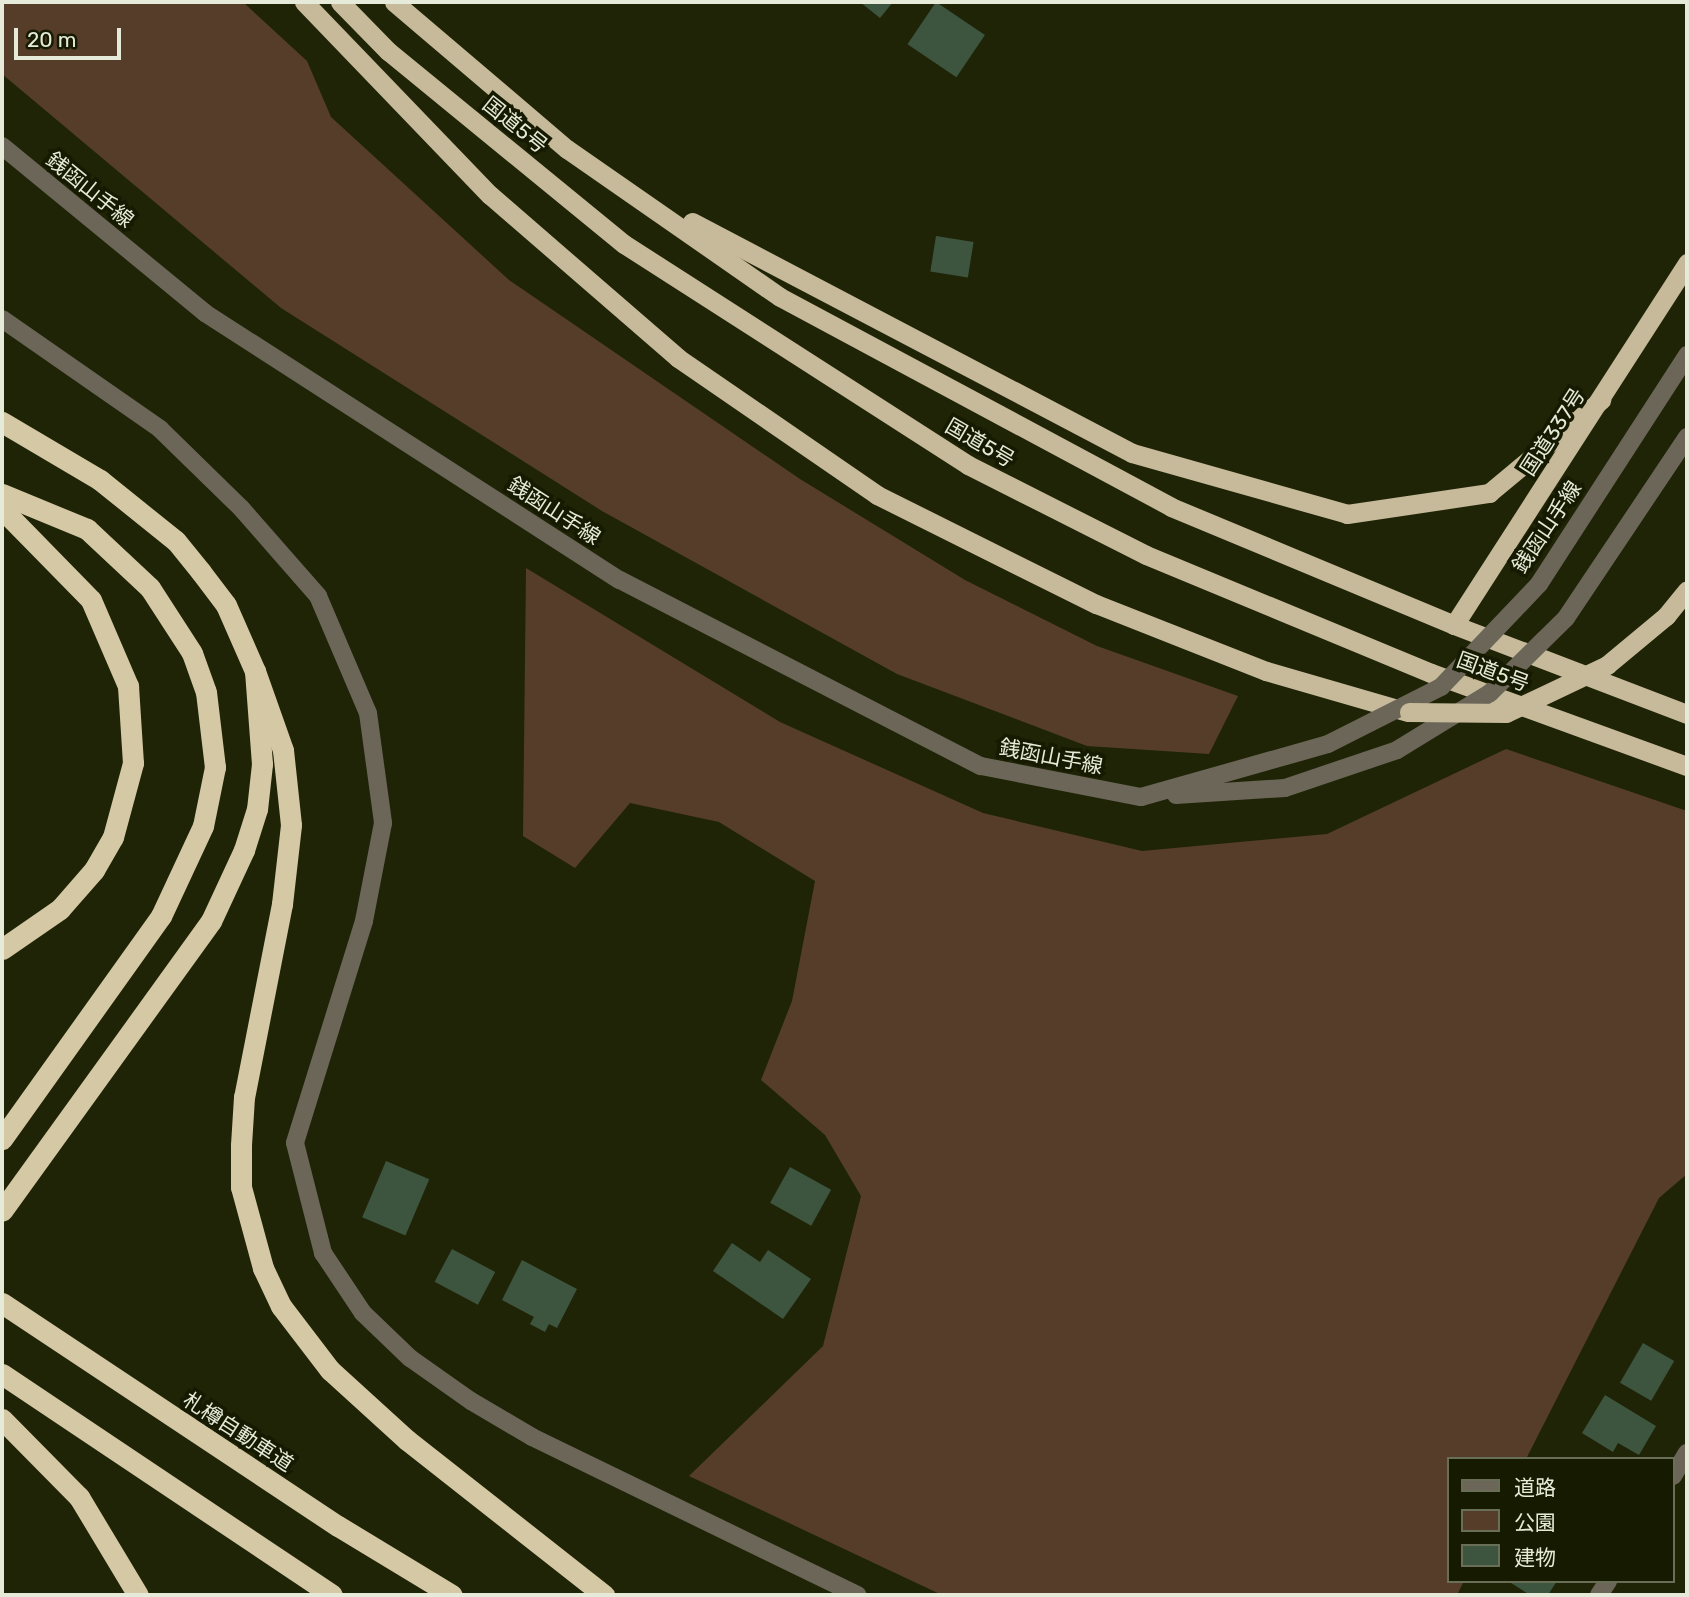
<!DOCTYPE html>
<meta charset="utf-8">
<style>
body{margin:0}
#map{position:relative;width:1689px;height:1597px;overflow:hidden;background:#1f2406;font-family:Rubik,"Noto Sans JP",sans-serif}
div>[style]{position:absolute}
.green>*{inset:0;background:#553d2a}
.building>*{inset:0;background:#3d553f;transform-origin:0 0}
.minor>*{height:18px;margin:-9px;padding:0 9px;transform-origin:9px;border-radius:9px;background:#6b6658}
.tertiary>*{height:18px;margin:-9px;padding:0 9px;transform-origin:9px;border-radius:9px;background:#6b6658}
.trunk>*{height:19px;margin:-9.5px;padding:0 9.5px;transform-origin:9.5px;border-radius:9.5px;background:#c6ba9a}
.motorway>*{height:21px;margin:-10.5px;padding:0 10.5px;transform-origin:10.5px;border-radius:10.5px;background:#d5c8a5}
.tertiary-bridge>*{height:18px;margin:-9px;padding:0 9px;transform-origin:9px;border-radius:9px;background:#6b6658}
.trunk-bridge>*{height:19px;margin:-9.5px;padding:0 9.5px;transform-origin:9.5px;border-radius:9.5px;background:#c6ba9a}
span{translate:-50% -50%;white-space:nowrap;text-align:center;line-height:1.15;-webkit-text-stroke:7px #161a00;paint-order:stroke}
.street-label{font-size:21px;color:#e6ebd9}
.frame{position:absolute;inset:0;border:4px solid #e6ebd9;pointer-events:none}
.legend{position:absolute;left:1447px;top:1457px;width:228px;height:126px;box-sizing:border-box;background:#161a00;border:2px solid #696e57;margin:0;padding:9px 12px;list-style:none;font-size:21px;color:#e6ebd9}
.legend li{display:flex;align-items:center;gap:14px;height:35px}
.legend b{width:35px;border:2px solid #696e57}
.scale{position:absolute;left:14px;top:28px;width:107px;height:32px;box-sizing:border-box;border:4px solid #e6ebd9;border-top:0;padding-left:9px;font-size:21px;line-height:24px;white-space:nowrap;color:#e6ebd9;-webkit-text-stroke:5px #161a00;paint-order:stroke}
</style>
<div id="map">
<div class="green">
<i style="clip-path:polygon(2px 2px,243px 2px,307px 61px,331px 117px,509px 280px,800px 479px,965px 580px,1097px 646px,1238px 696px,1209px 754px,1087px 746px,897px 674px,602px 511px,281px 308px,2px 74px)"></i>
<i style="clip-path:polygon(526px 568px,780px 722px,983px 813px,1142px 851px,1327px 834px,1506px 749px,1687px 811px,1687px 1174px,1659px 1198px,1526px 1459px,1449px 1459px,1449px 1581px,1464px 1581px,1457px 1595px,942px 1595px,689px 1476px,823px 1346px,861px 1196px,825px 1135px,761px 1080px,792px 1001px,815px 881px,719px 822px,630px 803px,575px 868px,523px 836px)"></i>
</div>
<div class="building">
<i style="clip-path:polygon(860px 2px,893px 2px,880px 18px)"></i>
<i style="left:936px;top:2px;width:59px;height:51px;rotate:34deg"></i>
<i style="left:936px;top:236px;width:38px;height:36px;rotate:9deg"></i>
<i style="left:386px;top:1161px;width:47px;height:61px;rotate:23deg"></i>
<i style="left:790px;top:1167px;width:47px;height:41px;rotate:29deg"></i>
<i style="clip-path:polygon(732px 1243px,760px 1262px,768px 1250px,811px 1279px,783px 1319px,713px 1271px)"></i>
<i style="left:452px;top:1249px;width:49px;height:37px;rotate:28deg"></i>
<i style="clip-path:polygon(522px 1260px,577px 1289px,557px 1328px,549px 1324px,545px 1332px,530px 1324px,534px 1317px,502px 1300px)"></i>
<i style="left:1643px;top:1343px;width:36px;height:46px;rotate:30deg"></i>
<i style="clip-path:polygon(1605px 1395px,1656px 1426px,1639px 1455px,1618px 1443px,1613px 1452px,1582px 1433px)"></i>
<i style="clip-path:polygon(1508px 1581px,1557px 1581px,1548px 1595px,1530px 1595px)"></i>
</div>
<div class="minor">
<i style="left:1673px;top:1476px;width:27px;rotate:-59deg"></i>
<i style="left:1599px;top:1595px;width:17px;rotate:-57deg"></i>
</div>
<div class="tertiary">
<i style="left:2px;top:146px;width:263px;rotate:39.4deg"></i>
<i style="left:205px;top:313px;width:493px;rotate:32.8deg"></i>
<i style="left:620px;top:580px;width:406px;rotate:27.3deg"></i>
<i style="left:981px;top:766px;width:163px;rotate:11deg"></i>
<i style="left:2px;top:319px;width:193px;rotate:34.8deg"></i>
<i style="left:160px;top:429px;width:113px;rotate:44.3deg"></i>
<i style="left:241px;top:508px;width:117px;rotate:48.8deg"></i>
<i style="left:318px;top:596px;width:127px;rotate:66.9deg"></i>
<i style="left:368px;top:713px;width:111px;rotate:82.2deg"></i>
<i style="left:383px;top:823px;width:100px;rotate:101deg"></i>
<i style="left:364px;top:921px;width:232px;rotate:107.3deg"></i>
<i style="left:295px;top:1143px;width:114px;rotate:75.7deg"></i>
<i style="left:323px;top:1253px;width:72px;rotate:56.3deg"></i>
<i style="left:363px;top:1313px;width:65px;rotate:43.8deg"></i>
<i style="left:410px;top:1358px;width:75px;rotate:35.2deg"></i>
<i style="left:471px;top:1401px;width:71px;rotate:30.5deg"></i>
<i style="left:532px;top:1437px;width:362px;rotate:25.9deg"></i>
</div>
<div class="trunk">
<i style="left:304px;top:2px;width:268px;rotate:46.1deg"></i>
<i style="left:490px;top:195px;width:249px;rotate:40.9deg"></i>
<i style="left:678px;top:358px;width:242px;rotate:34.5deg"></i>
<i style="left:877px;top:495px;width:245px;rotate:26.5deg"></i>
<i style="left:1096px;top:604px;width:183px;rotate:21.5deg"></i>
<i style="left:1266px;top:671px;width:148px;rotate:16.1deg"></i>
<i style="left:340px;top:2px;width:69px;rotate:45.6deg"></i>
<i style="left:388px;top:51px;width:305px;rotate:39.3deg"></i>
<i style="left:624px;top:244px;width:409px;rotate:32.7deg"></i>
<i style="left:968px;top:465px;width:199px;rotate:26.8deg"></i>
<i style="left:1146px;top:555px;width:308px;rotate:22.5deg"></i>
<i style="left:1431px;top:673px;width:272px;rotate:20deg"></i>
<i style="left:394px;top:2px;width:227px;rotate:40.4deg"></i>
<i style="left:567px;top:149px;width:259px;rotate:34.8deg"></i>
<i style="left:780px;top:297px;width:444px;rotate:28.2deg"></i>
<i style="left:1171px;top:507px;width:307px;rotate:22.6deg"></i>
<i style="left:1454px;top:625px;width:249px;rotate:20.9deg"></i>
<i style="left:692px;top:222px;width:497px;rotate:27.7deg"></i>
<i style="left:1132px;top:453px;width:223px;rotate:15.8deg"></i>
<i style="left:1347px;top:514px;width:144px;rotate:-8.4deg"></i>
<i style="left:1489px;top:493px;width:146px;rotate:-39.7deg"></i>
<i style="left:1666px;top:616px;width:33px;rotate:-51deg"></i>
<i style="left:1454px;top:625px;width:431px;rotate:-57.2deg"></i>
</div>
<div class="motorway">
<i style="left:2px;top:422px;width:114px;rotate:30.6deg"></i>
<i style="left:100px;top:480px;width:97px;rotate:38.8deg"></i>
<i style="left:176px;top:541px;width:40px;rotate:51deg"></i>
<i style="left:201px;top:572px;width:41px;rotate:52.9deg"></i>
<i style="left:226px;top:605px;width:72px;rotate:66.3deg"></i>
<i style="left:255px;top:671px;width:93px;rotate:85.7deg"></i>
<i style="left:262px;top:764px;width:45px;rotate:96.3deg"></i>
<i style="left:257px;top:809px;width:43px;rotate:107.6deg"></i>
<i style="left:244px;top:850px;width:78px;rotate:114.9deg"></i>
<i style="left:211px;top:921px;width:357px;rotate:125.8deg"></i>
<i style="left:2px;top:494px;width:92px;rotate:22.4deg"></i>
<i style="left:87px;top:529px;width:86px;rotate:43.1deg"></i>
<i style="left:150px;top:588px;width:77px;rotate:57.1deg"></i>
<i style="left:192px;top:653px;width:41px;rotate:70.3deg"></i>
<i style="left:206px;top:692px;width:76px;rotate:83.2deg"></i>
<i style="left:215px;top:767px;width:60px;rotate:101.5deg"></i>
<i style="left:203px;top:826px;width:99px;rotate:115deg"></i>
<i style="left:161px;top:916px;width:274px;rotate:125.5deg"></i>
<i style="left:2px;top:509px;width:127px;rotate:45.6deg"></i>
<i style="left:91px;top:600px;width:94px;rotate:66.7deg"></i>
<i style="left:128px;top:686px;width:77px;rotate:86.3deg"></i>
<i style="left:133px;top:763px;width:77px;rotate:105.1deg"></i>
<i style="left:113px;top:837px;width:38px;rotate:120deg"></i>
<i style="left:94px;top:870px;width:52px;rotate:131.1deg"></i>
<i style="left:60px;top:909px;width:70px;rotate:145.4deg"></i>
<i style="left:255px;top:671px;width:84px;rotate:70.5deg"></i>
<i style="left:283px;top:750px;width:75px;rotate:83.9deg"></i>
<i style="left:291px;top:825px;width:80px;rotate:96.5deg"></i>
<i style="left:282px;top:904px;width:197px;rotate:101.1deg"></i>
<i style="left:244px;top:1097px;width:48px;rotate:93.6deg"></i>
<i style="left:241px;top:1145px;width:42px;rotate:90deg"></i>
<i style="left:241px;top:1187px;width:84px;rotate:74.8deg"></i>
<i style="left:263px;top:1268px;width:42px;rotate:64.7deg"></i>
<i style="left:281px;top:1306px;width:81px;rotate:52.6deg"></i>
<i style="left:330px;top:1370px;width:104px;rotate:42.3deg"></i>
<i style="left:407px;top:1440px;width:251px;rotate:38.2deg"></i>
<i style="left:2px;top:1303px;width:403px;rotate:33.6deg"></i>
<i style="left:338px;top:1526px;width:133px;rotate:31.2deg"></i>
<i style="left:2px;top:1374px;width:397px;rotate:33.8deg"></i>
<i style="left:2px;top:1419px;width:110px;rotate:45.4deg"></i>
<i style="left:79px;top:1497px;width:114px;rotate:59deg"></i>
</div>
<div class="tertiary-bridge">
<i style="left:1176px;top:795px;width:109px;rotate:-3.7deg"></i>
<i style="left:1285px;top:788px;width:118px;rotate:-18.7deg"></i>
<i style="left:1397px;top:750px;width:109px;rotate:-31.5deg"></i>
<i style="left:1490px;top:693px;width:107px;rotate:-44.6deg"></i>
<i style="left:1566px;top:618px;width:218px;rotate:-56.2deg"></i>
<i style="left:1141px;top:797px;width:194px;rotate:-15.8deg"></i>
<i style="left:1328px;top:744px;width:127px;rotate:-26.8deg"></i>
<i style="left:1441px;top:687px;width:142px;rotate:-46.4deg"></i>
<i style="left:1539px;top:584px;width:273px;rotate:-57.1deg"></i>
</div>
<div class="trunk-bridge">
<i style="left:1409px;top:712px;width:97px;rotate:0.6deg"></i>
<i style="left:1506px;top:713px;width:112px;rotate:-25.4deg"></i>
<i style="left:1607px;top:665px;width:77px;rotate:-39.7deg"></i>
</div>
<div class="street-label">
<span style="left:515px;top:125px;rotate:39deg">国道5号</span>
<span style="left:90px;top:190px;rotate:39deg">銭函山手線</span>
<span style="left:1553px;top:432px;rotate:-57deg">国道337号</span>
<span style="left:980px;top:443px;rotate:30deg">国道5号</span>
<span style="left:554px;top:511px;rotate:33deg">銭函山手線</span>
<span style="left:1547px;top:527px;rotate:-56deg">銭函山手線</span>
<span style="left:1493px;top:672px;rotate:20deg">国道5号</span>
<span style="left:1051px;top:757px;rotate:11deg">銭函山手線</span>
<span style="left:238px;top:1432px;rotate:33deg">札樽自動車道</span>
</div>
<div class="frame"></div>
<ul class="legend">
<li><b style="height:9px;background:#6b6658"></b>道路</li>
<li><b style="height:19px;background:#553d2a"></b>公園</li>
<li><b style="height:19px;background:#3d553f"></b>建物</li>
</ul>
<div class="scale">20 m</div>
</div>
